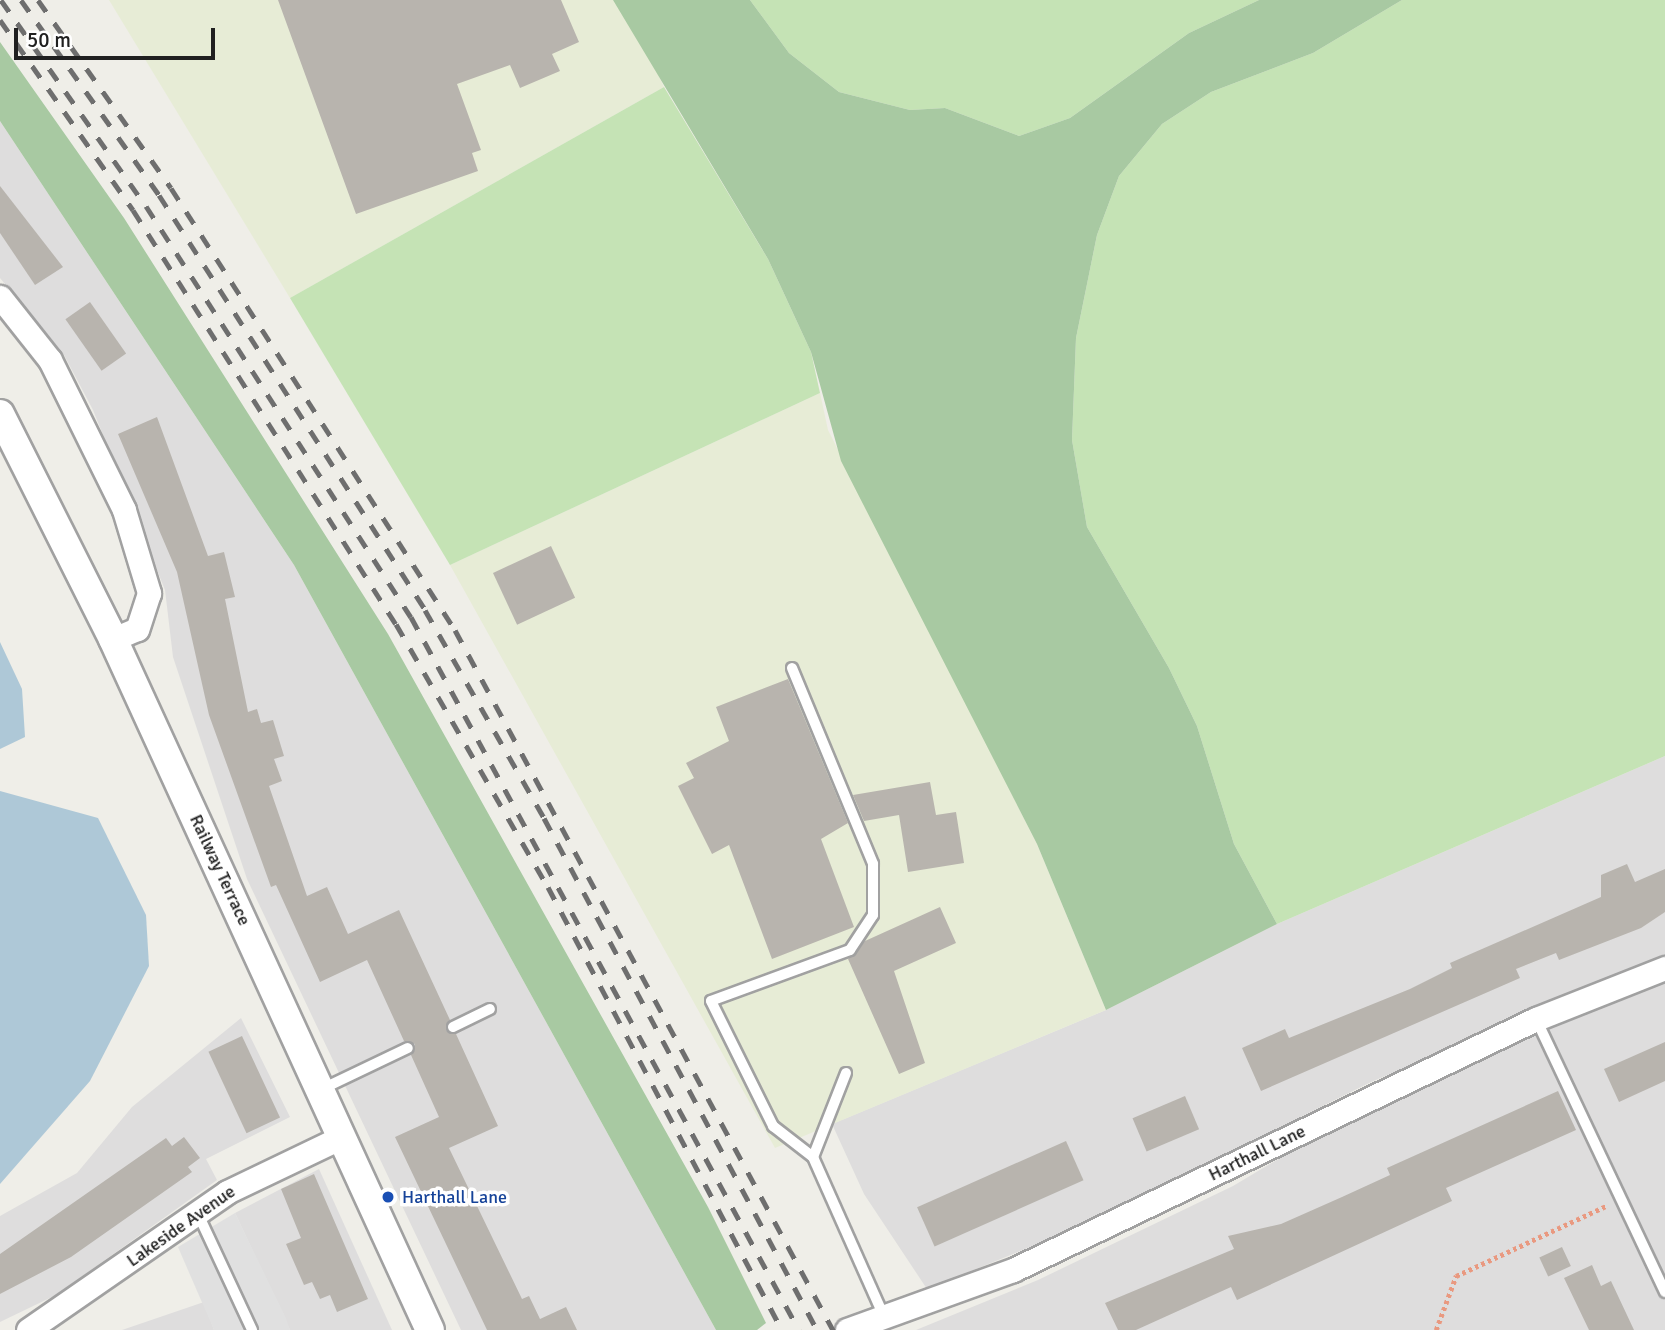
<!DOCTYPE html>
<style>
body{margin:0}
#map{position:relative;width:1665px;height:1330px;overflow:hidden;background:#efeee8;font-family:Signika,sans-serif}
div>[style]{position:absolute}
.residential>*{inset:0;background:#dedddd}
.farmland>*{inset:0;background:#e7ecd6}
.grass>*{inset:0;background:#c5e3b5}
.forest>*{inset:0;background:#a8c9a2}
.parking>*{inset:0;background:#e0e0e0}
.water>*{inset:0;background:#aec8d7}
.building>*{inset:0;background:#b8b4ae;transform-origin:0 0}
.path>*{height:4.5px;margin-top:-2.25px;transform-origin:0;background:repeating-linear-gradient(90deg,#e99980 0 3.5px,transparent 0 7px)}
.roads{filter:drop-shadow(2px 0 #a1a1a1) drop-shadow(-2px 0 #a1a1a1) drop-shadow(0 2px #a1a1a1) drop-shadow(0 -2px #a1a1a1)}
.service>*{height:10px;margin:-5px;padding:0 5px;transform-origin:5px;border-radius:5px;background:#fff}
.minor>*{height:23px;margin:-11.5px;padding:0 11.5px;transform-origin:11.5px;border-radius:11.5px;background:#fff}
.tertiary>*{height:28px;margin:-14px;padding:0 14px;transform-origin:14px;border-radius:14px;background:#fff}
.rail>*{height:5px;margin-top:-2.5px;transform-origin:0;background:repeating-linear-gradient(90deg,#6e6e6e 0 14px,transparent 0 28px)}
.dots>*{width:19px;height:19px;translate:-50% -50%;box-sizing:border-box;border:4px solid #fff;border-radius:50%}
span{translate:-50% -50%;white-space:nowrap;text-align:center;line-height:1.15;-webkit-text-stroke:7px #fff;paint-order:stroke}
.street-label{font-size:18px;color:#202020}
.transit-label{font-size:18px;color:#164399}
.left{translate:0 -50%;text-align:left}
.scale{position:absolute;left:14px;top:28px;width:201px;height:32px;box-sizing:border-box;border:4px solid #202020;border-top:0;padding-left:9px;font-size:21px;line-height:24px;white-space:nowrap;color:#202020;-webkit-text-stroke:5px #fff;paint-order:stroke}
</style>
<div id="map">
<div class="residential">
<i style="clip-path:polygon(0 121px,294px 565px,716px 1330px,461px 1330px,247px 879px,173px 657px,165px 590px,93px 410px,64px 355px,0 278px)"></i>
<i style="clip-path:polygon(1665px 756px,1665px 958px,1371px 1082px,1084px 1225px,927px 1289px,864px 1194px,832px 1124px,1106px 1010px,1277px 924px)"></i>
<i style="clip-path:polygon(1665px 980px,1665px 1330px,916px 1330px,1038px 1280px,1233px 1186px,1317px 1136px,1570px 1017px)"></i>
<i style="clip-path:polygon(241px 1018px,290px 1117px,206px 1159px,217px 1180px,56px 1295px,0 1322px,0 1216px,77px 1173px,132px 1107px)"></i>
<i style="clip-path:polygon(319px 1169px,392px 1330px,290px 1330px,235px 1213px)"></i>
<i style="clip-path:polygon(204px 1302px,214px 1330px,122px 1330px)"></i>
</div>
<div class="farmland">
<i style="clip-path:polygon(109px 0,623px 0,664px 87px,290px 298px)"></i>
<i style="clip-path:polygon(820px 393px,828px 430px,1037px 844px,1106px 1010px,775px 1148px,450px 565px)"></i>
</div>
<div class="grass">
<i style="clip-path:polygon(750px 0,1259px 0,1189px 33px,1070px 118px,1019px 136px,945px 108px,910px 110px,839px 92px,789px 53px)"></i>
<i style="clip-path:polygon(1402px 0,1665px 0,1665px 756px,1277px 924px,1234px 844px,1197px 726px,1169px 668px,1087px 527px,1072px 440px,1076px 338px,1097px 235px,1119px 176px,1162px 124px,1211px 92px,1313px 53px)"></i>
<i style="clip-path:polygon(664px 87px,768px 259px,811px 352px,820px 393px,450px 565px,290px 298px)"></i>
</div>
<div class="forest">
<i style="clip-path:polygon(613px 0,750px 0,789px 53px,839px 92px,910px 110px,945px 108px,1019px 136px,1070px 118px,1189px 33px,1259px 0,1402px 0,1313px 53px,1211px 92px,1162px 124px,1119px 176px,1097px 235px,1076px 338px,1072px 440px,1087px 527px,1169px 668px,1197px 726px,1234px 844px,1277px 924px,1106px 1010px,1037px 844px,841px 461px,811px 352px,768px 259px)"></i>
<i style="clip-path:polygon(0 42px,124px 218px,388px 634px,708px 1207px,766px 1323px,757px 1330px,716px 1330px,294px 565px,0 121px)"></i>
</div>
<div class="parking">
<i style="clip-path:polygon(235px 1213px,286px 1318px,290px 1330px,214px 1330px,178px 1247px)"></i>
</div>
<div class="water">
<i style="clip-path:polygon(0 642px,22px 689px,25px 737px,0 749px)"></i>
<i style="clip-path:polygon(0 791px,98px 818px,146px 915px,149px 966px,90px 1081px,0 1184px)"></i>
</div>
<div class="building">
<i style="clip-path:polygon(278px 0,561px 0,579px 42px,552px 54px,560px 71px,520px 88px,510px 65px,457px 84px,481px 150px,472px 153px,478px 171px,356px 214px)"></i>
<i style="clip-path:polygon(0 186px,63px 267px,35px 285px,0 233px)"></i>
<i style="left:90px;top:302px;width:63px;height:30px;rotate:55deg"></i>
<i style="clip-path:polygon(157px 417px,208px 556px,224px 552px,235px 597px,225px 599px,248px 712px,257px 709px,261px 723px,273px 720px,284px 756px,274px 759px,282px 781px,269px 786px,307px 896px,327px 887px,348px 934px,399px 910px,450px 1020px,446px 1030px,456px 1034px,498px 1126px,449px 1148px,522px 1299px,529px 1296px,540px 1319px,566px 1307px,577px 1330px,487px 1330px,395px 1137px,439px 1117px,411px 1055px,415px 1044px,404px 1041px,367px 960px,320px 982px,276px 885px,271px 887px,209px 715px,177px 572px,118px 434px)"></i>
<i style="left:551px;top:546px;width:57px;height:64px;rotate:65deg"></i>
<i style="clip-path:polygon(788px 679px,848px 823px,821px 839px,854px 927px,772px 959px,729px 845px,712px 854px,678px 786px,694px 778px,686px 763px,729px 741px,716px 707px)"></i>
<i style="clip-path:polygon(930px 782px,936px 815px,956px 812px,964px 863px,908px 872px,899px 815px,864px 821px,853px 795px)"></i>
<i style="clip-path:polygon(1627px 864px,1635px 882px,1665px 869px,1665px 912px,1641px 928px,1559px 960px,1556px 953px,1516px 969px,1520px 978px,1261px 1091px,1242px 1048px,1285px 1029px,1289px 1038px,1410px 989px,1452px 968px,1450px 963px,1601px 897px,1601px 875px)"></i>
<i style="clip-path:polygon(940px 907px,956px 943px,894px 971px,925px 1063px,899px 1074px,848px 959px,865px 941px)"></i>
<i style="left:242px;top:1036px;width:90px;height:37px;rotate:65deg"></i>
<i style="clip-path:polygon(1665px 1042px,1665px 1081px,1619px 1102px,1604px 1069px)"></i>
<i style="clip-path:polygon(1558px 1091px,1576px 1130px,1446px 1188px,1452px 1201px,1237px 1300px,1231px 1287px,1136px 1330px,1118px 1330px,1105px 1303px,1234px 1249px,1228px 1236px,1281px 1224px,1342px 1197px,1390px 1175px,1387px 1168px)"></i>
<i style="left:1185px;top:1096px;width:36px;height:57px;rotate:67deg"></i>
<i style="clip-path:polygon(184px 1137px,200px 1158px,188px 1167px,192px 1172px,71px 1257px,0 1294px,0 1254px,166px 1138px,172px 1146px)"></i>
<i style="left:1066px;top:1141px;width:43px;height:163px;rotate:66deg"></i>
<i style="clip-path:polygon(314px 1174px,368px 1299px,337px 1312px,330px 1295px,320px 1299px,312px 1282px,304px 1285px,286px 1244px,301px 1238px,281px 1189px)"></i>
<i style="left:1562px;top:1247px;width:21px;height:25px;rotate:65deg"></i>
<i style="clip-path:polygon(1592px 1265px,1601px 1286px,1611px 1281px,1634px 1330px,1589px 1330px,1564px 1278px)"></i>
</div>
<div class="path">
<i style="left:1436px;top:1330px;width:58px;rotate:-69.7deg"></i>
<i style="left:1456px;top:1276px;width:166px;rotate:-25deg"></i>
</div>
<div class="roads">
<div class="service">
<i style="left:792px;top:668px;width:212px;rotate:67.5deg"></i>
<i style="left:873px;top:864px;width:51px;rotate:90deg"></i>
<i style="left:873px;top:915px;width:42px;rotate:123.3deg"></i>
<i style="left:850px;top:950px;width:148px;rotate:159.9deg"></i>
<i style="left:711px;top:1001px;width:140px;rotate:63.6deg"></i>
<i style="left:773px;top:1126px;width:51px;rotate:37.8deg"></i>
<i style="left:1536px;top:1019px;width:302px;rotate:64.7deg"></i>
<i style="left:453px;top:1027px;width:41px;rotate:-25.9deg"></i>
<i style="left:846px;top:1073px;width:90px;rotate:111.4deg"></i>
<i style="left:813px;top:1157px;width:172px;rotate:66deg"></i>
<i style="left:322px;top:1089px;width:95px;rotate:-25.5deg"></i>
<i style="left:198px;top:1214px;width:128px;rotate:65deg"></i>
</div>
<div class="minor">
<i style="left:0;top:297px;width:80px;rotate:51.6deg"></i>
<i style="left:50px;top:360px;width:167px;rotate:63.7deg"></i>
<i style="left:124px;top:510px;width:87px;rotate:73.2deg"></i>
<i style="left:149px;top:593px;width:38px;rotate:108deg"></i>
<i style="left:137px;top:629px;width:26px;rotate:157deg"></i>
<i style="left:28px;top:1330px;width:242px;rotate:-34.7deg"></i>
<i style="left:227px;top:1192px;width:127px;rotate:-25.6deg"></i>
<i style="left:847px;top:1330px;width:177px;rotate:-19.9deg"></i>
<i style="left:1013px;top:1270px;width:580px;rotate:-25.64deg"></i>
<i style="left:1536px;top:1019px;width:139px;rotate:-21.6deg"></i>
</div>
<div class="tertiary">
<i style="left:0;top:414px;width:252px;rotate:63.3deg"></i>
<i style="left:113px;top:639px;width:760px;rotate:65.36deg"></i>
</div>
</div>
<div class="rail">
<i style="left:1px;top:0;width:252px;rotate:54.9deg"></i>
<i style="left:146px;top:206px;width:489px;rotate:57.2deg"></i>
<i style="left:411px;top:617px;width:812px;rotate:61.45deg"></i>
<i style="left:21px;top:0;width:239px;rotate:54.7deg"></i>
<i style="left:159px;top:195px;width:493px;rotate:57.3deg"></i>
<i style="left:425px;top:610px;width:240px;rotate:60.2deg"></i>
<i style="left:544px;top:818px;width:580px;rotate:61.93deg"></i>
<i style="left:38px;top:0;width:230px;rotate:54.7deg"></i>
<i style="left:171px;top:188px;width:525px;rotate:57.28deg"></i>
<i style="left:455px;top:630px;width:796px;rotate:61.63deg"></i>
<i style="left:0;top:20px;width:232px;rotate:55deg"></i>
<i style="left:133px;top:210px;width:490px;rotate:57.6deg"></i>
<i style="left:396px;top:624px;width:304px;rotate:60deg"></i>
<i style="left:548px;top:887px;width:501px;rotate:62.16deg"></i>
</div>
<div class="dots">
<i style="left:388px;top:1197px;background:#1a4fb4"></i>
</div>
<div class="street-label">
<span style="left:220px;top:870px;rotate:65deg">Railway Terrace</span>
<span style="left:1257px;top:1153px;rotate:-26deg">Harthall Lane</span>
<span style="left:181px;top:1226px;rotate:-35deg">Lakeside Avenue</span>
</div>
<div class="transit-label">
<span class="left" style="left:402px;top:1197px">Harthall Lane</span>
</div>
<div class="scale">50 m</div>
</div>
